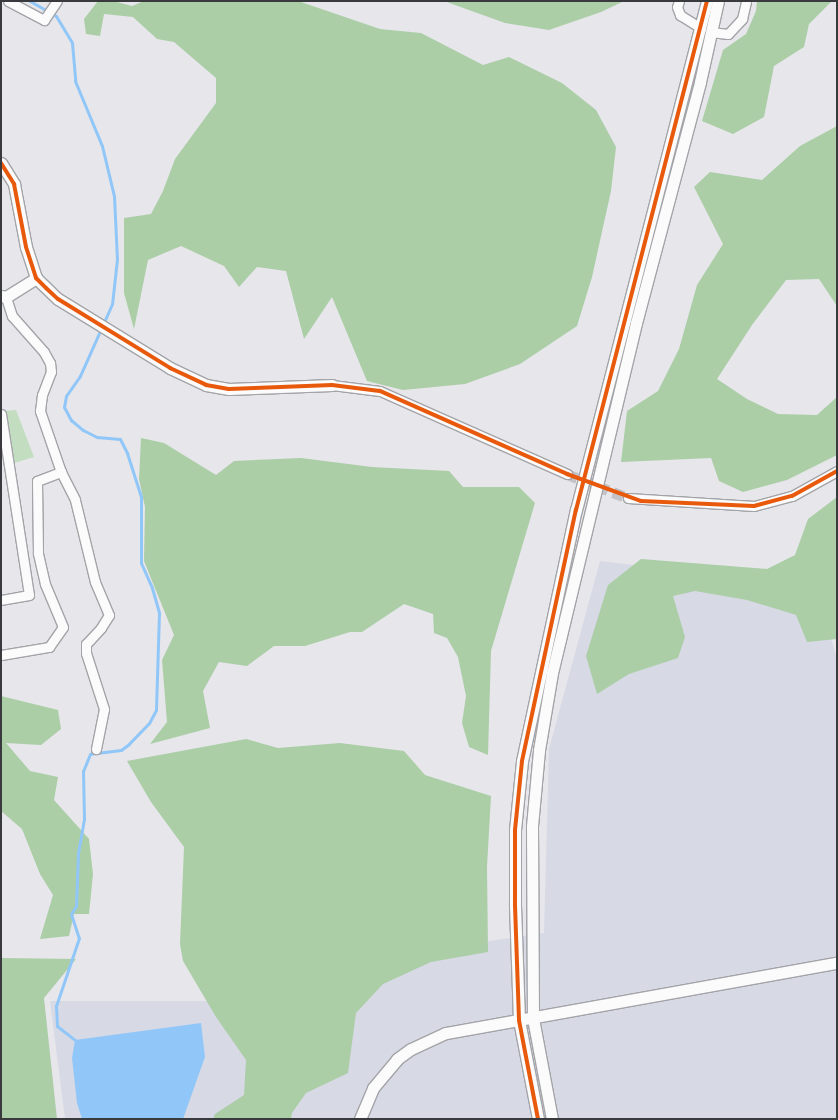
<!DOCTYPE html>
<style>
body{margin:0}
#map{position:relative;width:838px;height:1120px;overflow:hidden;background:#e6e6eb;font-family:"Noto Sans",sans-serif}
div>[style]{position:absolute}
.built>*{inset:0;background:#d7d9e5}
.green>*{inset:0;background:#c2ddc0}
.forest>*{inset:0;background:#abcea7}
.water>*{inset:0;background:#91c7f8}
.stream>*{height:3px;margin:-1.5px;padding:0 1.5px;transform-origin:1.5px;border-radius:1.5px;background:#91c7f8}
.tertiary-tunnel>*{height:11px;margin-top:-5.5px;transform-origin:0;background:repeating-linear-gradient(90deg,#c3c4c8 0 11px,transparent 0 16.5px)}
.roads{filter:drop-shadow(1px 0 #a3a4a8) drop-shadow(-1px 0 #a3a4a8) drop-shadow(0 1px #a3a4a8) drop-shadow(0 -1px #a3a4a8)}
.minor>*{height:9px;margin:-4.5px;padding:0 4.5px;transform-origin:4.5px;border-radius:4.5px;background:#fbfbfc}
.tertiary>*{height:11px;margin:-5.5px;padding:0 5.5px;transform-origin:5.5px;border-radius:5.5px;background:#fbfbfc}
.cycleway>*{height:4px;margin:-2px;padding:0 2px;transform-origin:2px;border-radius:2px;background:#e8590c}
span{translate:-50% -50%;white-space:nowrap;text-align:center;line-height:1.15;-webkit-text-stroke:3.5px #fff;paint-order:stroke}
.frame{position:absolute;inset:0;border:2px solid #393a3d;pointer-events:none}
</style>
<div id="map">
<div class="built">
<i style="clip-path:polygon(600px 561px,815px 586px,837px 658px,837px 1119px,65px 1119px,50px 1001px,316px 1001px,426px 950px,544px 933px,549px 749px)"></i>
</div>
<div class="green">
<i style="clip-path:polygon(16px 410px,34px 457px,14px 463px,5px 411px)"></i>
</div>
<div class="forest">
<i style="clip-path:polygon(98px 1px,113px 1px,132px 6px,144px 1px,298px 1px,380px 29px,421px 33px,483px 65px,509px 57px,562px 83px,596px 110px,616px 147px,611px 191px,592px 277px,577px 326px,520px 364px,465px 384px,403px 390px,367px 381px,332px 297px,304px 339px,286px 271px,257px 267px,239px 287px,224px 266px,181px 246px,148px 260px,134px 329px,124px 293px,124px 218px,151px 214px,163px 191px,175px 159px,216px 103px,216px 78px,174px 42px,157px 39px,133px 17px,104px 14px,100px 36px,86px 34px,84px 19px)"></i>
<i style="clip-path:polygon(444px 1px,624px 1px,601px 12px,549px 30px,505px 23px)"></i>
<i style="clip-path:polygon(757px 1px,832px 1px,809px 24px,804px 47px,774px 66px,764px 117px,733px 134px,702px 121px,723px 50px,746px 34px,756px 11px)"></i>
<i style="clip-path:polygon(837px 126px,837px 306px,819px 279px,786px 280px,752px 325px,717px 379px,747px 399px,778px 414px,817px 415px,837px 397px,837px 455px,787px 480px,743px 492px,719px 481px,711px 458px,621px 462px,627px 411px,658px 391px,679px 349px,697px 285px,723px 244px,694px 187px,710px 172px,762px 180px,800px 146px)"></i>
<i style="clip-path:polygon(141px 438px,164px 443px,216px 475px,234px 461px,301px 458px,372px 467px,449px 471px,463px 487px,519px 487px,535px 503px,491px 651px,488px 755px,469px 747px,462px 723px,466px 696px,458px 657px,447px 638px,434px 633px,433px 614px,404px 604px,362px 632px,350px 632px,305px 646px,274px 646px,247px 666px,219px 662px,203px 691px,210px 728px,150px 744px,167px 722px,162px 660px,174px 635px,144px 561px,145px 507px,139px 479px)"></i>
<i style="clip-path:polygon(837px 497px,837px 639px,807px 642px,796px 615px,747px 600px,695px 591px,673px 596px,685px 637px,678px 658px,629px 674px,597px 694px,586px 656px,608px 585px,641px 559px,767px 569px,795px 555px,808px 519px)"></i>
<i style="clip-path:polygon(1px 696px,58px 710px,61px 729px,41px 745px,6px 743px,30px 771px,58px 777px,54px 800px,89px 839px,93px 874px,89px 914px,74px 914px,69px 936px,40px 939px,53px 895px,40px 874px,22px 829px,1px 811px)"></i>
<i style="clip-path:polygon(246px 739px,278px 748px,340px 743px,404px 751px,425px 775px,491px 796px,487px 867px,488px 952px,431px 962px,383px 984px,356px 1013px,348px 1073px,306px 1093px,292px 1113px,291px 1119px,213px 1119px,215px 1114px,244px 1095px,246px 1060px,216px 1017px,183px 961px,180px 944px,184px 847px,151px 802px,127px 761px)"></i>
<i style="clip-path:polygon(1px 958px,76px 959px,44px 998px,57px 1119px,1px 1119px)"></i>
</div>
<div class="water">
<i style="clip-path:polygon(201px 1023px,205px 1057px,183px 1119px,82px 1119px,77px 1103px,72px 1058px,75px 1040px)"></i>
</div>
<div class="stream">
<i style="left:30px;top:1px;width:30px;rotate:30deg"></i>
<i style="left:56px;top:16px;width:31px;rotate:59deg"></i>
<i style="left:72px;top:43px;width:38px;rotate:85deg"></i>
<i style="left:75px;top:81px;width:70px;rotate:67.4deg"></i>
<i style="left:102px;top:146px;width:51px;rotate:76.5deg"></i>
<i style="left:114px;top:196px;width:63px;rotate:87.3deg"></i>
<i style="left:117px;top:259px;width:45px;rotate:96.3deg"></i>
<i style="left:112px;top:304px;width:79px;rotate:114deg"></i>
<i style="left:80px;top:376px;width:24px;rotate:125deg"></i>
<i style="left:66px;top:396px;width:11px;rotate:100deg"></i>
<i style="left:64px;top:407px;width:15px;rotate:62deg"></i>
<i style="left:71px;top:420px;width:16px;rotate:40deg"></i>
<i style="left:83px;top:430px;width:16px;rotate:27deg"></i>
<i style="left:97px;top:437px;width:23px;rotate:5deg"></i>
<i style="left:120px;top:439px;width:16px;rotate:63deg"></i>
<i style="left:127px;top:453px;width:46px;rotate:72.3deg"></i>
<i style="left:141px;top:497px;width:66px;rotate:90deg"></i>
<i style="left:141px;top:563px;width:27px;rotate:66deg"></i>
<i style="left:152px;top:588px;width:26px;rotate:74deg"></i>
<i style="left:159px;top:613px;width:97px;rotate:91.8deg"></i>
<i style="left:156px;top:710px;width:15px;rotate:118deg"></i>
<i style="left:149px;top:723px;width:29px;rotate:134deg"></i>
<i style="left:129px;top:744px;width:10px;rotate:143deg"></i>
<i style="left:121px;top:750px;width:31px;rotate:173deg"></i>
<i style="left:90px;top:754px;width:18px;rotate:112deg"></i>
<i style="left:83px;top:771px;width:48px;rotate:88.8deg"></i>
<i style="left:84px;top:819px;width:36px;rotate:100deg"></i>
<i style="left:78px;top:854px;width:52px;rotate:92.2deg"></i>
<i style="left:76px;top:906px;width:9px;rotate:122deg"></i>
<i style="left:71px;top:914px;width:25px;rotate:72deg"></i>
<i style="left:79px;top:938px;width:72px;rotate:108.7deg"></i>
<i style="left:56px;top:1006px;width:20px;rotate:87deg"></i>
<i style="left:57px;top:1026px;width:23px;rotate:38deg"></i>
</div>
<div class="tertiary-tunnel">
<i style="left:567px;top:474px;width:66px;rotate:21.5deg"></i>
</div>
<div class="roads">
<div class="minor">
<i style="left:8px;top:1px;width:41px;rotate:27.8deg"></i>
<i style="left:44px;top:20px;width:23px;rotate:-56deg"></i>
<i style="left:679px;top:1px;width:6px;rotate:108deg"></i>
<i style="left:677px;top:7px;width:9px;rotate:69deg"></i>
<i style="left:680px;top:15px;width:25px;rotate:32deg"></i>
<i style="left:711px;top:32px;width:17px;rotate:7deg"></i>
<i style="left:728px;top:34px;width:21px;rotate:-47deg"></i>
<i style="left:742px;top:19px;width:18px;rotate:-77deg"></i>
<i style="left:332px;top:385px;width:48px;rotate:7.1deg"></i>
<i style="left:380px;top:391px;width:205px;rotate:23.9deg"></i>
<i style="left:1px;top:414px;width:183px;rotate:81.2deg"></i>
<i style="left:29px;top:595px;width:28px;rotate:170deg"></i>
<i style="left:61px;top:472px;width:31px;rotate:63deg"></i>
<i style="left:75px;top:500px;width:84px;rotate:76.3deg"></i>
<i style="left:95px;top:582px;width:36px;rotate:67deg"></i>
<i style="left:109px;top:615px;width:15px;rotate:122deg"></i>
<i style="left:101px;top:628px;width:22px;rotate:133deg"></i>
<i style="left:86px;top:644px;width:9px;rotate:90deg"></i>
<i style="left:86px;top:653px;width:59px;rotate:72.2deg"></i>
<i style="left:104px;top:709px;width:41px;rotate:101.3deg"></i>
<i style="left:628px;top:498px;width:126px;rotate:3.6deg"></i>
<i style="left:754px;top:506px;width:39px;rotate:-15deg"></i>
<i style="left:792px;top:496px;width:51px;rotate:-29.1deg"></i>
<i style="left:1px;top:655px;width:49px;rotate:-9.5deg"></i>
<i style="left:49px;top:647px;width:24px;rotate:-55deg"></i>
<i style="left:63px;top:627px;width:47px;rotate:-112.7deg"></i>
<i style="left:45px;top:584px;width:32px;rotate:-103deg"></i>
<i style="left:38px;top:553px;width:72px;rotate:-90.8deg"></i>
<i style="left:37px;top:481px;width:26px;rotate:-21deg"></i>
<i style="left:61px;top:472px;width:65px;rotate:-109deg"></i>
<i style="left:40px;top:411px;width:16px;rotate:-83deg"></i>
<i style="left:42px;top:395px;width:25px;rotate:-69deg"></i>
<i style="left:51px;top:372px;width:9px;rotate:-96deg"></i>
<i style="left:50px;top:363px;width:13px;rotate:-119deg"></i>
<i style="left:44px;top:352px;width:48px;rotate:-131.6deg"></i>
<i style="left:12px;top:316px;width:20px;rotate:-108deg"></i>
</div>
<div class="tertiary">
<i style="left:1px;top:163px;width:25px;rotate:58deg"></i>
<i style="left:14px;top:184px;width:64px;rotate:79.2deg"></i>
<i style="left:26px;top:247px;width:33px;rotate:72deg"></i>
<i style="left:36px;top:278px;width:30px;rotate:44deg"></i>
<i style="left:58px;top:299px;width:132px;rotate:31.6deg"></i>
<i style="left:170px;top:368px;width:40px;rotate:25deg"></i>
<i style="left:206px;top:385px;width:23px;rotate:10deg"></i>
<i style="left:229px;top:389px;width:103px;rotate:-2.2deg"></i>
<i style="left:1px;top:296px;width:5px;rotate:11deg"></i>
<i style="left:6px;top:297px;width:36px;rotate:-32deg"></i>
<i style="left:360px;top:1119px;width:34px;rotate:-67deg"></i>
<i style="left:373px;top:1088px;width:38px;rotate:-50deg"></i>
<i style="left:397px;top:1059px;width:17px;rotate:-36deg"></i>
<i style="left:411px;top:1049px;width:38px;rotate:-25deg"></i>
<i style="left:446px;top:1033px;width:397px;rotate:-10.2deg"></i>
<i style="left:538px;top:1119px;width:101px;rotate:-100.9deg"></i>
<i style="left:519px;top:1020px;width:117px;rotate:-92deg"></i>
<i style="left:515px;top:903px;width:73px;rotate:-90deg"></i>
<i style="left:515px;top:830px;width:69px;rotate:-84.2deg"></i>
<i style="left:522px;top:761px;width:257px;rotate:-77.9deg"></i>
<i style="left:576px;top:510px;width:526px;rotate:-75.57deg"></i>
<i style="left:552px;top:1119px;width:103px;rotate:-100.7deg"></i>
<i style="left:533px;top:1018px;width:192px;rotate:-90.3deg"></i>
<i style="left:532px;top:826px;width:76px;rotate:-84.7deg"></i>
<i style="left:539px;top:750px;width:78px;rotate:-80.4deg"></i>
<i style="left:552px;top:673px;width:360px;rotate:-76.5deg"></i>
<i style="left:636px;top:323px;width:249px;rotate:-75.1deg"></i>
<i style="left:700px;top:82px;width:83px;rotate:-77.5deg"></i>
</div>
</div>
<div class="cycleway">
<i style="left:1px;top:163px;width:25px;rotate:58deg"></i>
<i style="left:14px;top:184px;width:64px;rotate:79.2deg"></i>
<i style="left:26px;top:247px;width:33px;rotate:72deg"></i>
<i style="left:36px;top:278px;width:14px;rotate:45deg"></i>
<i style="left:46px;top:288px;width:16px;rotate:43deg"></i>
<i style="left:58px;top:299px;width:132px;rotate:31.6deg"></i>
<i style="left:170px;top:368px;width:40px;rotate:25deg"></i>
<i style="left:206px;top:385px;width:23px;rotate:10deg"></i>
<i style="left:229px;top:389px;width:103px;rotate:-2.2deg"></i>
<i style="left:332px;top:385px;width:48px;rotate:7.1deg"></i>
<i style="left:380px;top:391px;width:205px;rotate:23.9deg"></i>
<i style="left:567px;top:474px;width:79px;rotate:20deg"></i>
<i style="left:641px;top:501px;width:113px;rotate:2.5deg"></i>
<i style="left:754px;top:506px;width:39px;rotate:-15deg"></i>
<i style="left:792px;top:496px;width:51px;rotate:-29.1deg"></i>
<i style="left:538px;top:1119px;width:101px;rotate:-100.9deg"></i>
<i style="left:519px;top:1020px;width:117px;rotate:-92deg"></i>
<i style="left:515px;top:903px;width:73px;rotate:-90deg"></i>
<i style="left:515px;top:830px;width:69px;rotate:-84.2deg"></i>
<i style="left:522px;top:761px;width:257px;rotate:-77.9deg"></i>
<i style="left:576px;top:510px;width:526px;rotate:-75.57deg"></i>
</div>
<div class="frame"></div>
</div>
